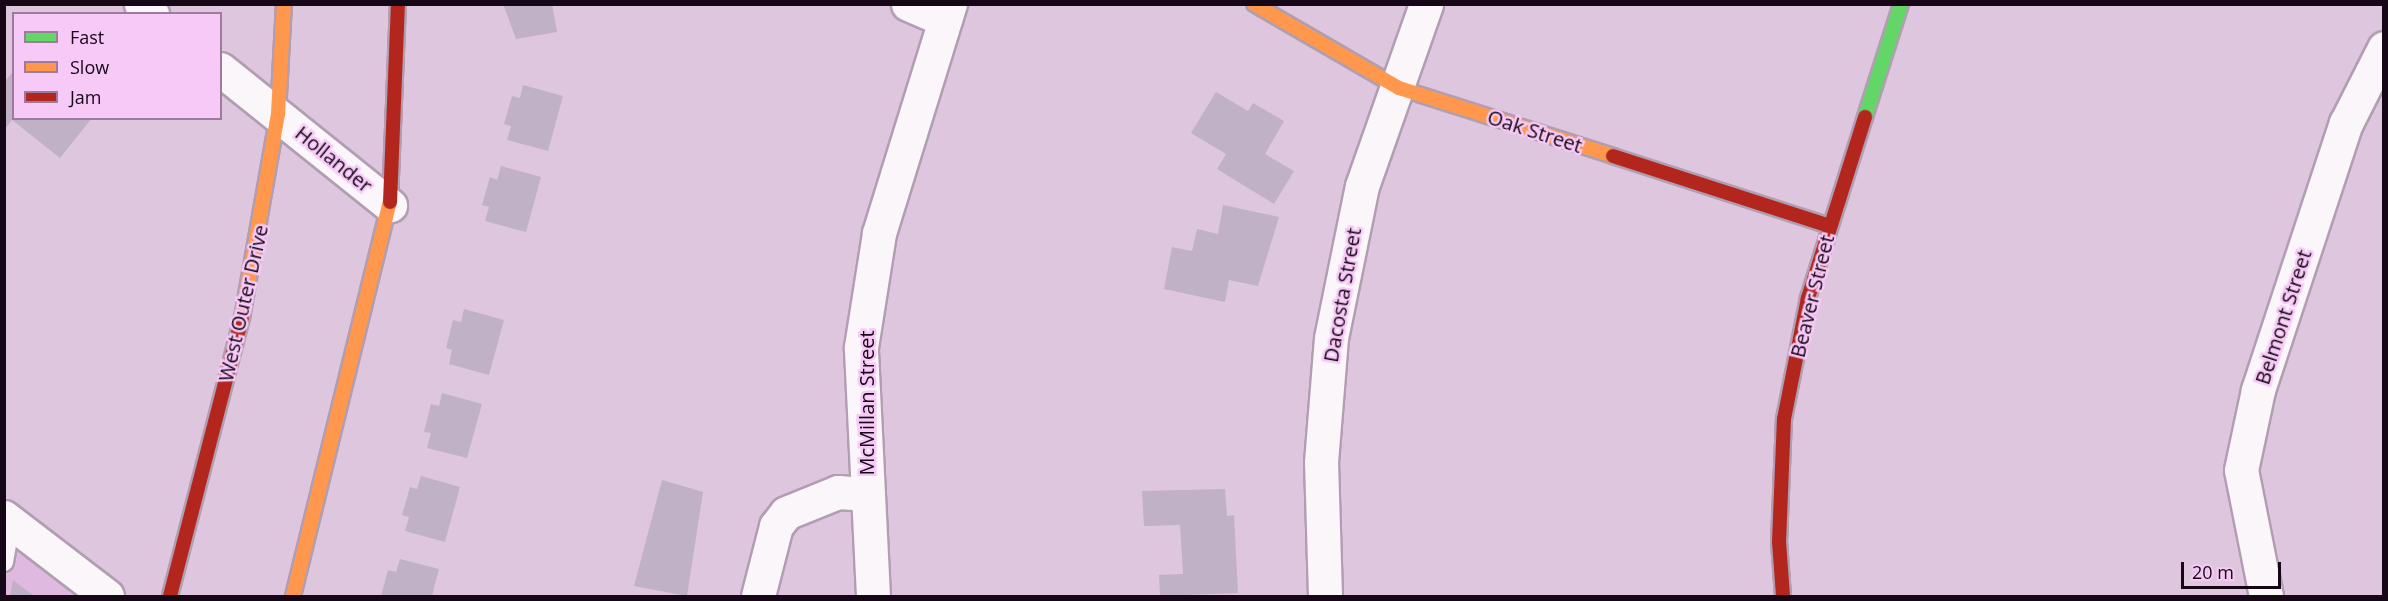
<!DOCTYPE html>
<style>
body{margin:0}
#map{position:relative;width:2388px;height:601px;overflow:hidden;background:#dec6de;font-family:"Open Sans",sans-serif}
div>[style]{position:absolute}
.built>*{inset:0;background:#dfb9df}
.building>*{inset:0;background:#c1b1c6}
.roads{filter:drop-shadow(2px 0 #b19eb1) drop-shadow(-2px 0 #b19eb1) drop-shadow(0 2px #b19eb1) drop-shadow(0 -2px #b19eb1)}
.lane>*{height:18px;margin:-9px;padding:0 9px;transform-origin:9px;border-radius:9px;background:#faf6fa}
.street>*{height:33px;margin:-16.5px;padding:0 16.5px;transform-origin:16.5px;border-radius:16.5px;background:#faf6fa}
.fast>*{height:14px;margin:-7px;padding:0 7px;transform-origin:7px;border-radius:7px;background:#63d668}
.slow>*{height:14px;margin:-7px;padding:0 7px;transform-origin:7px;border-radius:7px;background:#ff974d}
.jam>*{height:14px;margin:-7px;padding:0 7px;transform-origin:7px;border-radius:7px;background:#b3261e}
span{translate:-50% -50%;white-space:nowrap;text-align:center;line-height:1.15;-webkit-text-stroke:5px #f6c9f6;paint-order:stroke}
.street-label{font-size:20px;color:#160716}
.frame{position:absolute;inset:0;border:6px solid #160716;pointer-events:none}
.legend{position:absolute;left:12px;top:12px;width:210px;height:108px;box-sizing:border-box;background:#f6c9f6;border:2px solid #9c7b9c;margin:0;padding:8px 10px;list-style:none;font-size:18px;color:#160716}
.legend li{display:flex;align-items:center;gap:12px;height:30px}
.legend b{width:30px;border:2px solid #9c7b9c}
.scale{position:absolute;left:2181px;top:562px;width:100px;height:27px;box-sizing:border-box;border:3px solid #160716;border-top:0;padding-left:8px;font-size:18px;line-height:21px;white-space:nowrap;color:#160716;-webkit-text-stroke:4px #f6c9f6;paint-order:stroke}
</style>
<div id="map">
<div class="built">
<i style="clip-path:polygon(5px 540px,77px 596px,5px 596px)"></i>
</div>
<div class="building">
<i style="clip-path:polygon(503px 4px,552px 4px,557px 32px,516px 39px)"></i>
<i style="clip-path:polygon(14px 71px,14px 118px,92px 118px,60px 158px,12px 120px,4px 130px,4px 82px)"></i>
<i style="clip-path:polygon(523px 85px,563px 96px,548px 151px,507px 140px,511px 126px,504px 124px,512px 96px,520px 98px)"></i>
<i style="clip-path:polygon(1216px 92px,1248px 111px,1253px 103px,1284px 121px,1265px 154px,1294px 171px,1274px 204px,1217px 169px,1226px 154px,1191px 133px)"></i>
<i style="clip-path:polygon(501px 166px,541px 177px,526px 232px,485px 221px,489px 207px,482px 205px,490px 177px,497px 180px)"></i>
<i style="clip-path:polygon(1223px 205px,1279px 217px,1258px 286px,1229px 280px,1225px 302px,1164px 289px,1172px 247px,1192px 251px,1197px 229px,1218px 234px)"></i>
<i style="clip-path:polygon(464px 309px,504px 320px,489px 375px,449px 364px,452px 350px,446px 348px,453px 320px,461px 322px)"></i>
<i style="clip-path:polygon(442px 393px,482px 404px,467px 458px,427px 448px,431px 433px,424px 432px,431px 404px,439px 406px)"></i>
<i style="clip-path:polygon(421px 476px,460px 487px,445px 542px,405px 531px,409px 517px,402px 515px,410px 487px,417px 489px)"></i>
<i style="clip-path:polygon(662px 480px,703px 492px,687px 596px,634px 586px)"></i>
<i style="clip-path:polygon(1225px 489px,1227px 516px,1234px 515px,1238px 593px,1160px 596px,1159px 575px,1183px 574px,1180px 525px,1144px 526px,1142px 491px)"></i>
<i style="clip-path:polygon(400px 559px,439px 569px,432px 596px,381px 596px,388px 570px,396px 572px)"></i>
<i style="clip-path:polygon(13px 580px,34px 596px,10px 596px)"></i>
</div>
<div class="roads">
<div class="lane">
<i style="left:4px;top:562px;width:41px;rotate:-80.1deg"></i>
</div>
<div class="street">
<i style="left:141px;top:4px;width:15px;rotate:42deg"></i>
<i style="left:908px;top:4px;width:40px;rotate:23.4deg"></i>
<i style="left:220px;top:69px;width:218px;rotate:38.7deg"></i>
<i style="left:4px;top:517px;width:130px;rotate:37.5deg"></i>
<i style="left:758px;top:596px;width:72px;rotate:-75.6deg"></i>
<i style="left:776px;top:526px;width:16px;rotate:-52deg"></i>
<i style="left:786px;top:513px;width:56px;rotate:-22deg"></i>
<i style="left:838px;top:492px;width:30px;rotate:4deg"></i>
<i style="left:873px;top:596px;width:249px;rotate:-92.8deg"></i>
<i style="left:861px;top:347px;width:115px;rotate:-81deg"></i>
<i style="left:879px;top:233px;width:240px;rotate:-72.8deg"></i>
<i style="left:1325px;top:596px;width:134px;rotate:-91.7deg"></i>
<i style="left:1321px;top:462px;width:124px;rotate:-85.4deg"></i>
<i style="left:1331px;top:338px;width:155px;rotate:-78.5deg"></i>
<i style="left:1362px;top:186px;width:193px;rotate:-70.6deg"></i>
<i style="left:2266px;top:596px;width:128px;rotate:-101.2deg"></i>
<i style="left:2241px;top:470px;width:82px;rotate:-78deg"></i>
<i style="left:2258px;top:390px;width:281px;rotate:-71.8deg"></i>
<i style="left:2346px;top:123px;width:84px;rotate:-63.1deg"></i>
</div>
<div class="fast">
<i style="left:1865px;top:117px;width:119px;rotate:-72.3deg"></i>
</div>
<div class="slow">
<i style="left:1254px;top:4px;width:168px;rotate:30.1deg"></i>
<i style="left:1399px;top:88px;width:225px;rotate:17.6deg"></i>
<i style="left:242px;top:318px;width:207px;rotate:-80deg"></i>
<i style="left:278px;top:114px;width:110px;rotate:-86.9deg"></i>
<i style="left:293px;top:596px;width:406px;rotate:-76.2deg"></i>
</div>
<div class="jam">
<i style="left:1613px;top:156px;width:228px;rotate:17.9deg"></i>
<i style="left:390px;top:202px;width:198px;rotate:-87.7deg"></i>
<i style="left:170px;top:596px;width:287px;rotate:-75.5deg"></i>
<i style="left:1783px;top:596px;width:54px;rotate:-94.2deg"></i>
<i style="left:1779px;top:542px;width:123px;rotate:-87.7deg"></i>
<i style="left:1784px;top:419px;width:123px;rotate:-78.8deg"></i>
<i style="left:1808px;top:298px;width:190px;rotate:-72.5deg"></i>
</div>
</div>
<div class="street-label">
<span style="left:1535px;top:131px;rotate:18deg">Oak Street</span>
<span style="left:334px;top:159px;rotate:39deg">Hollander</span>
<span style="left:1342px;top:295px;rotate:-80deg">Dacosta Street</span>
<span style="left:1812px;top:296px;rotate:-76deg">Beaver Street</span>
<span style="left:243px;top:303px;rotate:-77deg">West Outer Drive</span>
<span style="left:2283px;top:317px;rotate:-72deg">Belmont Street</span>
<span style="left:866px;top:403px;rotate:-90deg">McMillan Street</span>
</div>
<div class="frame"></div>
<ul class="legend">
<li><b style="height:8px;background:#63d668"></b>Fast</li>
<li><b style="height:8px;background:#ff974d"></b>Slow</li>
<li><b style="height:8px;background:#b3261e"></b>Jam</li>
</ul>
<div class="scale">20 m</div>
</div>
